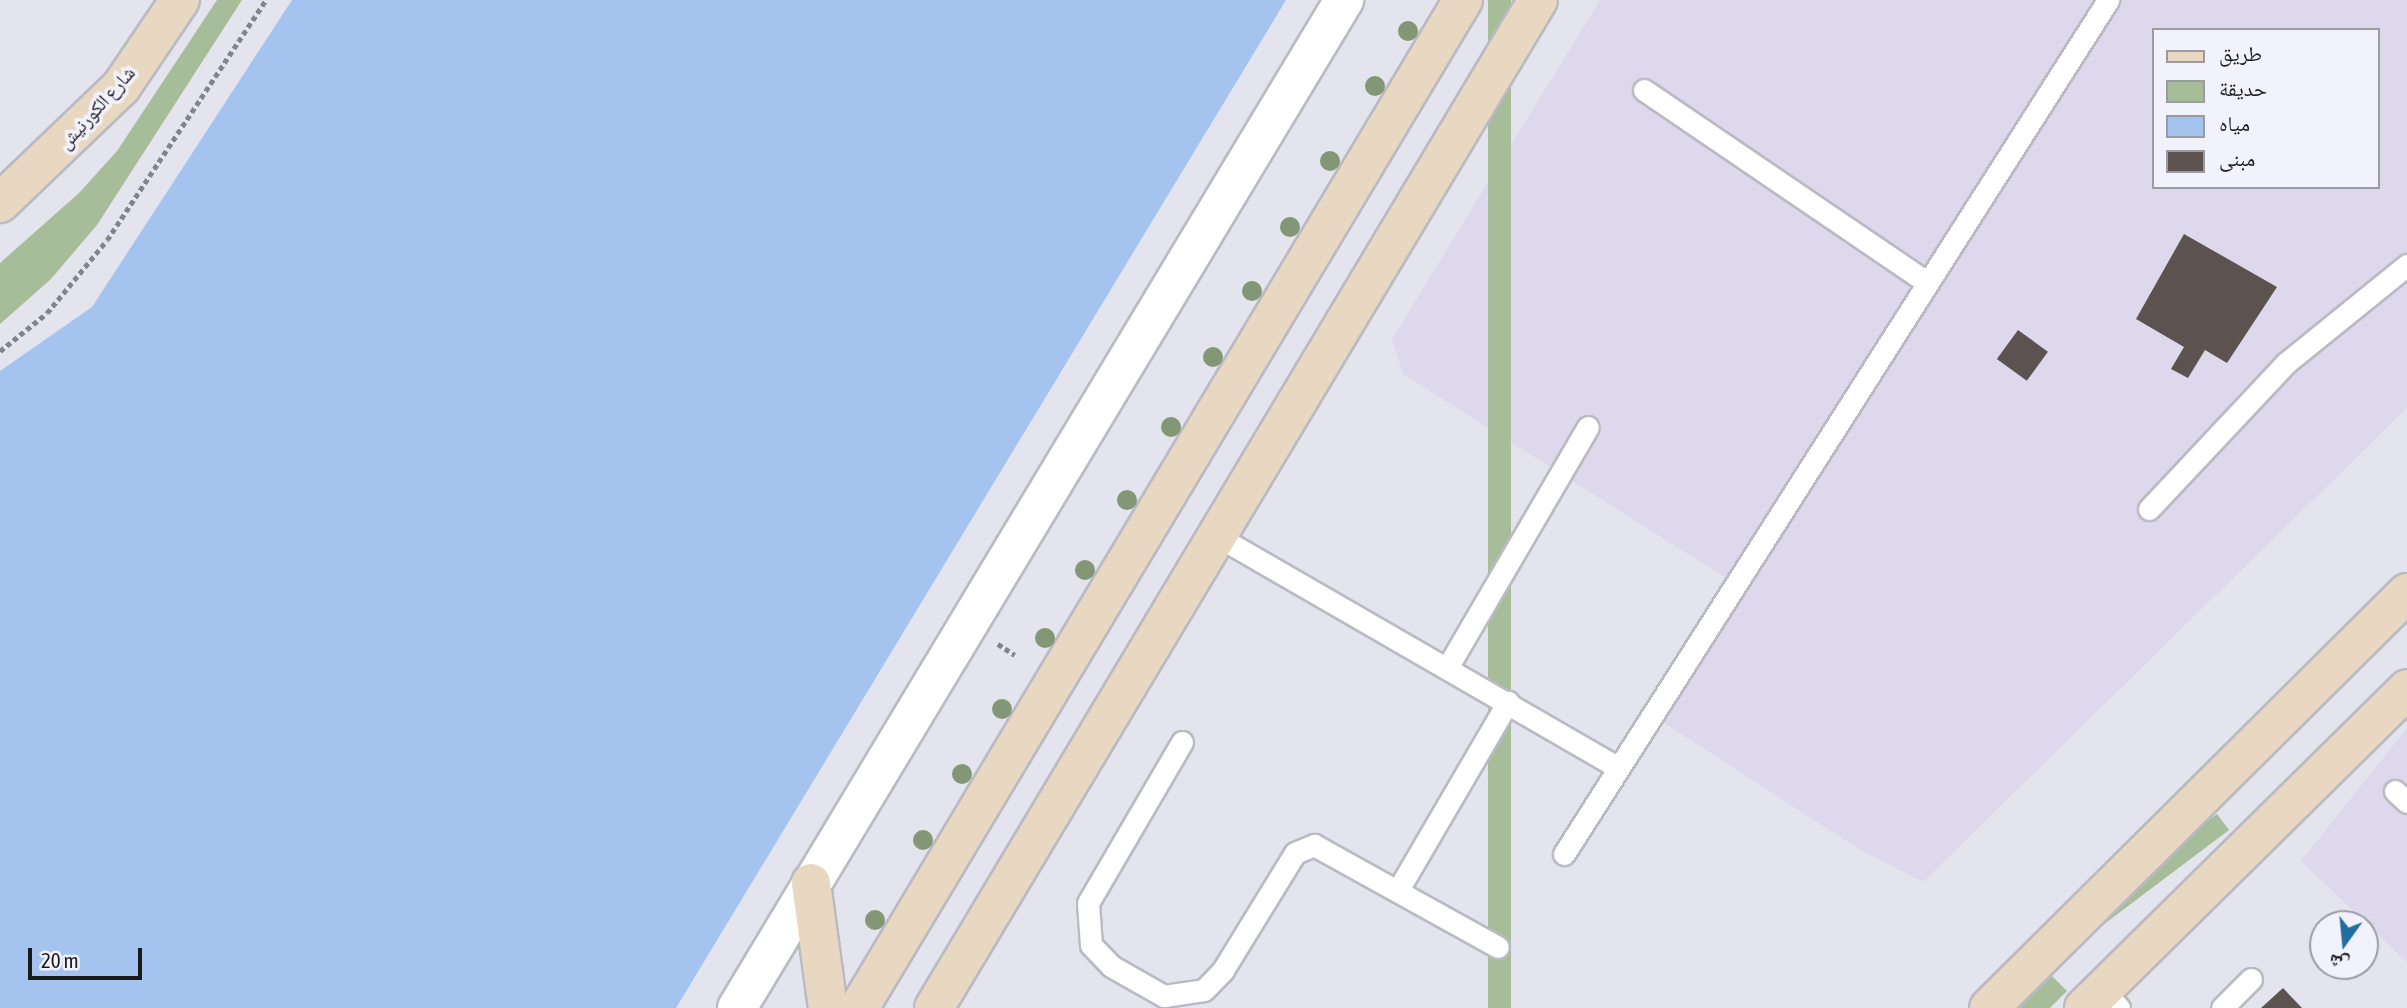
<!DOCTYPE html>
<meta charset="utf-8">
<style>
body{margin:0}
#map{position:relative;width:2407px;height:1008px;overflow:hidden;background:#e4e4ee;font-family:"Asap Condensed","Noto Naskh Arabic",sans-serif}
div>[style]{position:absolute}
.industrial>*{inset:0;background:#ded8ed}
.green>*{inset:0;background:#a7bc99;transform-origin:0 0}
.water>*{inset:0;background:#a4c3ef}
.building>*{inset:0;background:#5c5351;transform-origin:0 0}
.path>*{height:4.5px;margin-top:-2.25px;transform-origin:0;background:repeating-linear-gradient(90deg,#83838a 0 5px,transparent 0 8.5px)}
.roads{filter:drop-shadow(2px 0 #babac3) drop-shadow(-2px 0 #babac3) drop-shadow(0 2px #babac3) drop-shadow(0 -2px #babac3)}
.service>*{height:21px;margin:-10.5px;padding:0 10.5px;transform-origin:10.5px;border-radius:10.5px;background:#fff}
.minor>*{height:38px;margin:-19px;padding:0 19px;transform-origin:19px;border-radius:19px;background:#fff}
.secondary>*{height:38px;margin:-19px;padding:0 19px;transform-origin:19px;border-radius:19px;background:#e9d8c1}
.trees>*{width:20px;height:20px;margin:-10px;border-radius:50%;background:#839676}
span{translate:-50% -50%;white-space:nowrap;text-align:center;line-height:1.15;-webkit-text-stroke:7px #f1f2fb;paint-order:stroke}
.street-label{font-size:19px;color:#1a1a1d}
.legend{position:absolute;left:2152px;top:28px;width:228px;height:161px;box-sizing:border-box;background:#f1f2fb;border:2px solid #9b9ca2;margin:0;padding:9px 12px;list-style:none;font-size:21px;color:#1a1a1d}
.legend li{display:flex;align-items:center;gap:14px;height:35px}
.legend b{width:35px;border:2px solid #9b9ca2}
.north{position:absolute;left:2309px;top:910px;width:70px;height:70px;box-sizing:border-box;background:#f1f2fb;border:2px solid #9b9ca2;border-radius:50%;rotate:195deg;font-size:19px;font-weight:700;line-height:28px;text-align:center;color:#1a1a1d}
.north::after{content:'';display:block;margin:auto;width:24px;height:32px;background:#226ea1;clip-path:polygon(50% 0,100% 100%,50% 72%,0 100%)}
.scale{position:absolute;left:28px;top:948px;width:114px;height:32px;box-sizing:border-box;border:4px solid #1a1a1d;border-top:0;padding-left:9px;font-size:21px;line-height:24px;white-space:nowrap;color:#1a1a1d;-webkit-text-stroke:5px #f1f2fb;paint-order:stroke}
</style>
<div id="map">
<div class="industrial">
<i style="clip-path:polygon(evenodd,1600px 0,2407px 0,2407px 408px,1923px 882px,1862px 851px,1644px 710px,1726px 578px,1403px 374px,1392px 339px,1600px 0,2153px 30px,2377px 30px,2377px 187px,2153px 187px,2153px 30px)"></i>
<i style="clip-path:polygon(2407px 728px,2407px 962px,2301px 861px)"></i>
</div>
<div class="green">
<i style="clip-path:polygon(217px 0,242px 0,97px 225px,51px 279px,0 324px,0 263px,79px 193px,117px 151px)"></i>
<i style="left:1488px;top:0;width:23px;height:1175px"></i>
<i style="left:2217px;top:814px;width:20px;height:220px;rotate:53deg"></i>
<i style="clip-path:polygon(2052px 976px,2067px 991px,2050px 1008px,2019px 1008px)"></i>
</div>
<div class="water">
<i style="clip-path:polygon(292px 0,1286px 0,676px 1008px,0 1008px,0 371px,92px 307px)"></i>
</div>
<div class="building">
<i style="clip-path:polygon(2184px 234px,2277px 287px,2227px 363px,2205px 350px,2188px 378px,2171px 369px,2184px 347px,2136px 319px)"></i>
<i style="left:2018px;top:330px;width:37px;height:36px;rotate:36deg"></i>
<i style="clip-path:polygon(2283px 988px,2302px 1008px,2261px 1008px)"></i>
</div>
<div class="path">
<i style="left:0;top:351px;width:60px;rotate:-39deg"></i>
<i style="left:47px;top:313px;width:94px;rotate:-50.6deg"></i>
<i style="left:107px;top:240px;width:288px;rotate:-56.5deg"></i>
<i style="left:998px;top:644px;width:20px;rotate:33deg"></i>
</div>
<div class="roads">
<div class="service">
<i style="left:1644px;top:90px;width:343px;rotate:34.2deg"></i>
<i style="left:2149px;top:509px;width:200px;rotate:-46.8deg"></i>
<i style="left:2286px;top:363px;width:156px;rotate:-39deg"></i>
<i style="left:1217px;top:536px;width:464px;rotate:30deg"></i>
<i style="left:1447px;top:668px;width:279px;rotate:-59.7deg"></i>
<i style="left:1182px;top:742px;width:186px;rotate:120.3deg"></i>
<i style="left:1088px;top:903px;width:42px;rotate:85.9deg"></i>
<i style="left:1091px;top:945px;width:29px;rotate:46deg"></i>
<i style="left:1111px;top:966px;width:61px;rotate:29.5deg"></i>
<i style="left:1164px;top:996px;width:40px;rotate:-8.5deg"></i>
<i style="left:1204px;top:990px;width:28px;rotate:-46deg"></i>
<i style="left:1223px;top:970px;width:137px;rotate:-58.4deg"></i>
<i style="left:1295px;top:853px;width:21px;rotate:-23deg"></i>
<i style="left:1314px;top:845px;width:210px;rotate:29deg"></i>
<i style="left:2395px;top:791px;width:16px;rotate:43deg"></i>
<i style="left:1564px;top:854px;width:1013px;rotate:-57.5deg"></i>
<i style="left:1398px;top:890px;width:218px;rotate:-59.7deg"></i>
<i style="left:2103px;top:990px;width:24px;rotate:48deg"></i>
<i style="left:2222px;top:1008px;width:41px;rotate:-45deg"></i>
</div>
<div class="minor">
<i style="left:737px;top:1008px;width:1177px;rotate:-58.94deg"></i>
</div>
<div class="secondary">
<i style="left:0;top:203px;width:168px;rotate:-43.8deg"></i>
<i style="left:121px;top:87px;width:105px;rotate:-55.9deg"></i>
<i style="left:811px;top:883px;width:126px;rotate:82.3deg"></i>
<i style="left:859px;top:1008px;width:1175px;rotate:-59.07deg"></i>
<i style="left:934px;top:1008px;width:1175px;rotate:-59.07deg"></i>
<i style="left:1989px;top:1008px;width:589px;rotate:-44.79deg"></i>
<i style="left:2084px;top:1008px;width:454px;rotate:-44.6deg"></i>
</div>
</div>
<div class="trees">
<i style="left:1408px;top:31px"></i>
<i style="left:1375px;top:86px"></i>
<i style="left:1330px;top:161px"></i>
<i style="left:1290px;top:227px"></i>
<i style="left:1252px;top:291px"></i>
<i style="left:1213px;top:357px"></i>
<i style="left:1171px;top:427px"></i>
<i style="left:1127px;top:500px"></i>
<i style="left:1085px;top:570px"></i>
<i style="left:1045px;top:638px"></i>
<i style="left:1002px;top:709px"></i>
<i style="left:962px;top:774px"></i>
<i style="left:923px;top:840px"></i>
<i style="left:875px;top:920px"></i>
</div>
<div class="street-label">
<span style="left:97px;top:108px;rotate:-48deg">شارع الكورنيش</span>
</div>
<ul class="legend">
<li><b style="height:9px;background:#e9d8c1"></b>طريق</li>
<li><b style="height:19px;background:#a7bc99"></b>حديقة</li>
<li><b style="height:19px;background:#a4c3ef"></b>مياه</li>
<li><b style="height:19px;background:#5c5351"></b>مبنى</li>
</ul>
<div class="north">ش</div>
<div class="scale">20 m</div>
</div>
